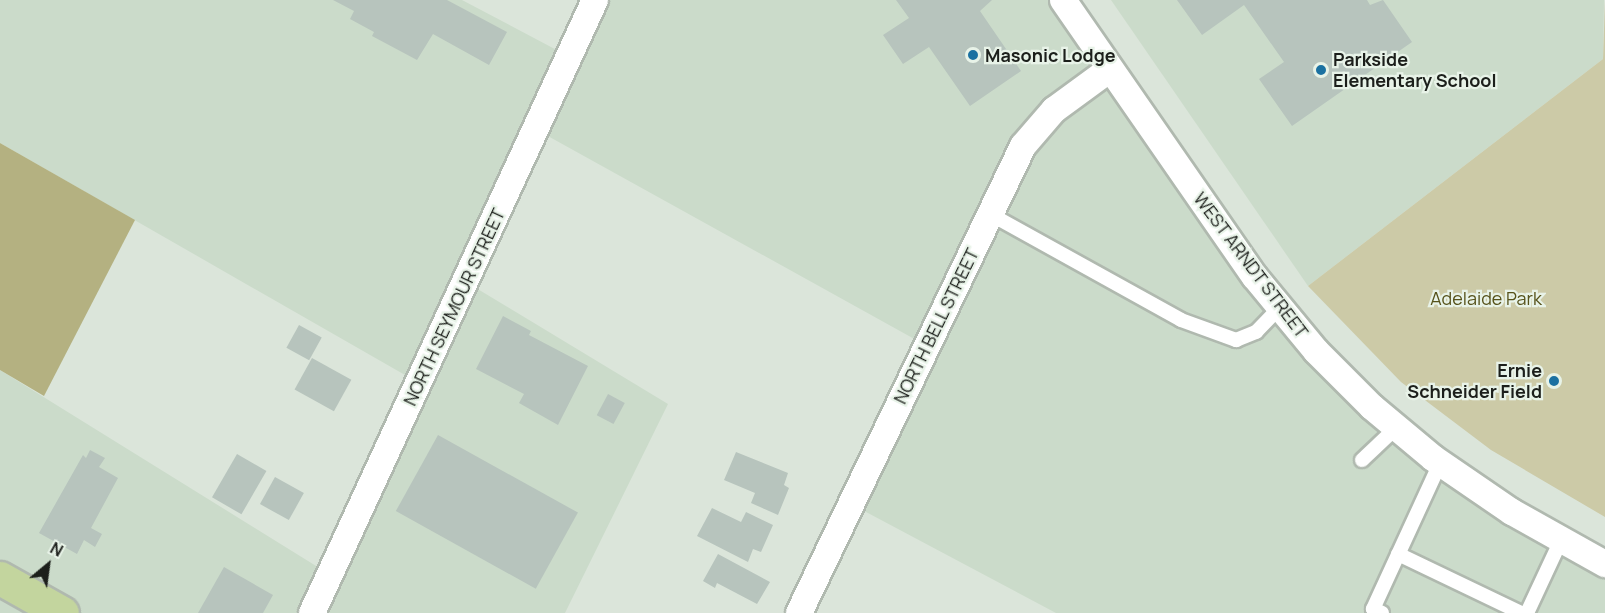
<!DOCTYPE html>
<style>
body{margin:0}
#map{position:relative;width:1605px;height:613px;overflow:hidden;background:#dbe5da;font-family:Manrope,sans-serif}
div>[style]{position:absolute}
.built>*{inset:0;background:#cbdbca}
.green>*{inset:0;background:#cccaa7}
.forest>*{inset:0;background:#b4b181}
.building>*{inset:0;background:#b7c4bd;transform-origin:0 0}
.roads{filter:drop-shadow(2px 0 #b0b9af) drop-shadow(-2px 0 #b0b9af) drop-shadow(0 2px #b0b9af) drop-shadow(0 -2px #b0b9af)}
.lane>*{height:14px;margin:-7px;padding:0 7px;transform-origin:7px;border-radius:7px;background:#fff}
.street>*{height:26px;margin:-13px;padding:0 13px;transform-origin:13px;border-radius:13px;background:#fff}
.primary>*{height:33px;margin:-16.5px;padding:0 16.5px;transform-origin:16.5px;border-radius:16.5px;background:#c3d59e}
.dots>*{width:16px;height:16px;translate:-50% -50%;box-sizing:border-box;border:3px solid #e8f3e8;border-radius:50%}
span{translate:-50% -50%;white-space:nowrap;text-align:center;line-height:1.15;-webkit-text-stroke:4.5px #e8f3e8;paint-order:stroke}
.poi-label{font-size:18px;color:#1c1f1b;font-weight:700}
.left{translate:0 -50%;text-align:left}
.right{translate:-100% -50%;text-align:right}
.street-label{font-size:18px;color:#1c1f1b}
.park-label{font-size:18px;color:#56521a}
.north{position:absolute;left:18px;top:535px;width:60px;height:60px;-webkit-text-stroke:4px #e8f3e8;paint-order:stroke;rotate:29deg;font-size:16px;font-weight:700;line-height:24px;text-align:center;color:#1c1f1b}
.north::after{content:'';display:block;margin:auto;width:21px;height:27px;background:#1c1f1b;clip-path:polygon(50% 0,100% 100%,50% 72%,0 100%)}
</style>
<div id="map">
<div class="built">
<i style="clip-path:polygon(0 0,462px 0,568px 56px,595px 0,1063px 0,1349px 385px,1605px 564px,1605px 613px,1056px 613px,851px 504px,927px 346px,537px 130px,466px 282px,668px 404px,565px 613px,0 613px,0 370px,329px 574px,419px 383px,0 143px)"></i>
<i style="clip-path:polygon(1111px 0,1604px 0,1603px 59px,1308px 286px)"></i>
</div>
<div class="green">
<i style="clip-path:polygon(1605px 0,1605px 517px,1491px 450px,1401px 382px,1308px 286px,1603px 59px)"></i>
</div>
<div class="forest">
<i style="clip-path:polygon(0 143px,135px 220px,44px 396px,0 370px)"></i>
</div>
<div class="building">
<i style="clip-path:polygon(333px 0,447px 0,507px 32px,489px 65px,433px 34px,417px 60px,372px 36px,374px 32px,350px 19px,354px 11px)"></i>
<i style="clip-path:polygon(896px 0,992px 0,980px 11px,1021px 71px,970px 106px,929px 47px,903px 64px,883px 35px,909px 18px)"></i>
<i style="clip-path:polygon(1177px 0,1367px 0,1370px 5px,1383px 0,1412px 42px,1292px 126px,1259px 79px,1284px 62px,1244px 5px,1202px 35px)"></i>
<i style="clip-path:polygon(503px 316px,531px 331px,529px 335px,588px 366px,558px 425px,519px 403px,524px 394px,476px 369px)"></i>
<i style="left:299px;top:325px;width:26px;height:26px;rotate:29deg"></i>
<i style="left:312px;top:358px;width:45px;height:36px;rotate:29deg"></i>
<i style="left:608px;top:394px;width:19px;height:24px;rotate:28deg"></i>
<i style="left:438px;top:435px;width:160px;height:87px;rotate:29deg"></i>
<i style="clip-path:polygon(90px 450px,105px 458px,99px 467px,118px 478px,91px 528px,102px 534px,95px 547px,84px 540px,77px 554px,39px 533px,83px 455px,86px 458px)"></i>
<i style="clip-path:polygon(736px 452px,788px 473px,784px 485px,789px 488px,778px 515px,751px 503px,755px 493px,724px 480px)"></i>
<i style="left:237px;top:454px;width:34px;height:50px;rotate:30deg"></i>
<i style="left:275px;top:477px;width:33px;height:31px;rotate:29deg"></i>
<i style="clip-path:polygon(712px 508px,741px 522px,746px 512px,773px 525px,761px 552px,753px 549px,748px 562px,697px 536px)"></i>
<i style="clip-path:polygon(718px 554px,770px 582px,757px 604px,717px 583px,715px 588px,703px 581px)"></i>
<i style="clip-path:polygon(224px 567px,273px 595px,263px 613px,198px 613px)"></i>
</div>
<div class="roads">
<div class="lane">
<i style="left:990px;top:214px;width:218px;rotate:29deg"></i>
<i style="left:1181px;top:320px;width:59px;rotate:20deg"></i>
<i style="left:1236px;top:340px;width:22px;rotate:-22deg"></i>
<i style="left:1256px;top:332px;width:33px;rotate:-46deg"></i>
<i style="left:1362px;top:460px;width:47px;rotate:-43.3deg"></i>
<i style="left:1398px;top:554px;width:136px;rotate:25.6deg"></i>
<i style="left:1382px;top:613px;width:10px;rotate:-156deg"></i>
<i style="left:1373px;top:609px;width:161px;rotate:-65.3deg"></i>
<i style="left:1527px;top:613px;width:81px;rotate:-65deg"></i>
</div>
<div class="street">
<i style="left:1063px;top:0;width:337px;rotate:55.3deg"></i>
<i style="left:1255px;top:277px;width:96px;rotate:50.5deg"></i>
<i style="left:1316px;top:351px;width:79px;rotate:45deg"></i>
<i style="left:1372px;top:407px;width:80px;rotate:39.9deg"></i>
<i style="left:1433px;top:458px;width:96px;rotate:34.4deg"></i>
<i style="left:1512px;top:512px;width:107px;rotate:29.2deg"></i>
<i style="left:312px;top:613px;width:675px;rotate:-65.22deg"></i>
<i style="left:799px;top:613px;width:518px;rotate:-64.37deg"></i>
<i style="left:1023px;top:146px;width:48px;rotate:-49.3deg"></i>
<i style="left:1054px;top:110px;width:69px;rotate:-36.2deg"></i>
</div>
<div class="primary">
<i style="left:0;top:578px;width:71px;rotate:29.4deg"></i>
</div>
</div>
<div class="dots">
<i style="left:973px;top:55px;background:#1b71a1"></i>
<i style="left:1321px;top:70px;background:#1b71a1"></i>
<i style="left:1554px;top:381px;background:#1b71a1"></i>
</div>
<div class="poi-label">
<span class="left" style="left:985px;top:55px">Masonic Lodge</span>
<span class="left" style="left:1333px;top:70px">Parkside<br>Elementary School</span>
<span class="right" style="left:1542px;top:381px">Ernie<br>Schneider Field</span>
</div>
<div class="street-label">
<span style="left:1251px;top:265px;rotate:53deg">WEST ARNDT STREET</span>
<span style="left:454px;top:307px;rotate:-65deg">NORTH SEYMOUR STREET</span>
<span style="left:936px;top:326px;rotate:-64deg">NORTH BELL STREET</span>
</div>
<div class="park-label">
<span style="left:1486px;top:298px">Adelaide Park</span>
</div>
<div class="north">N</div>
</div>
